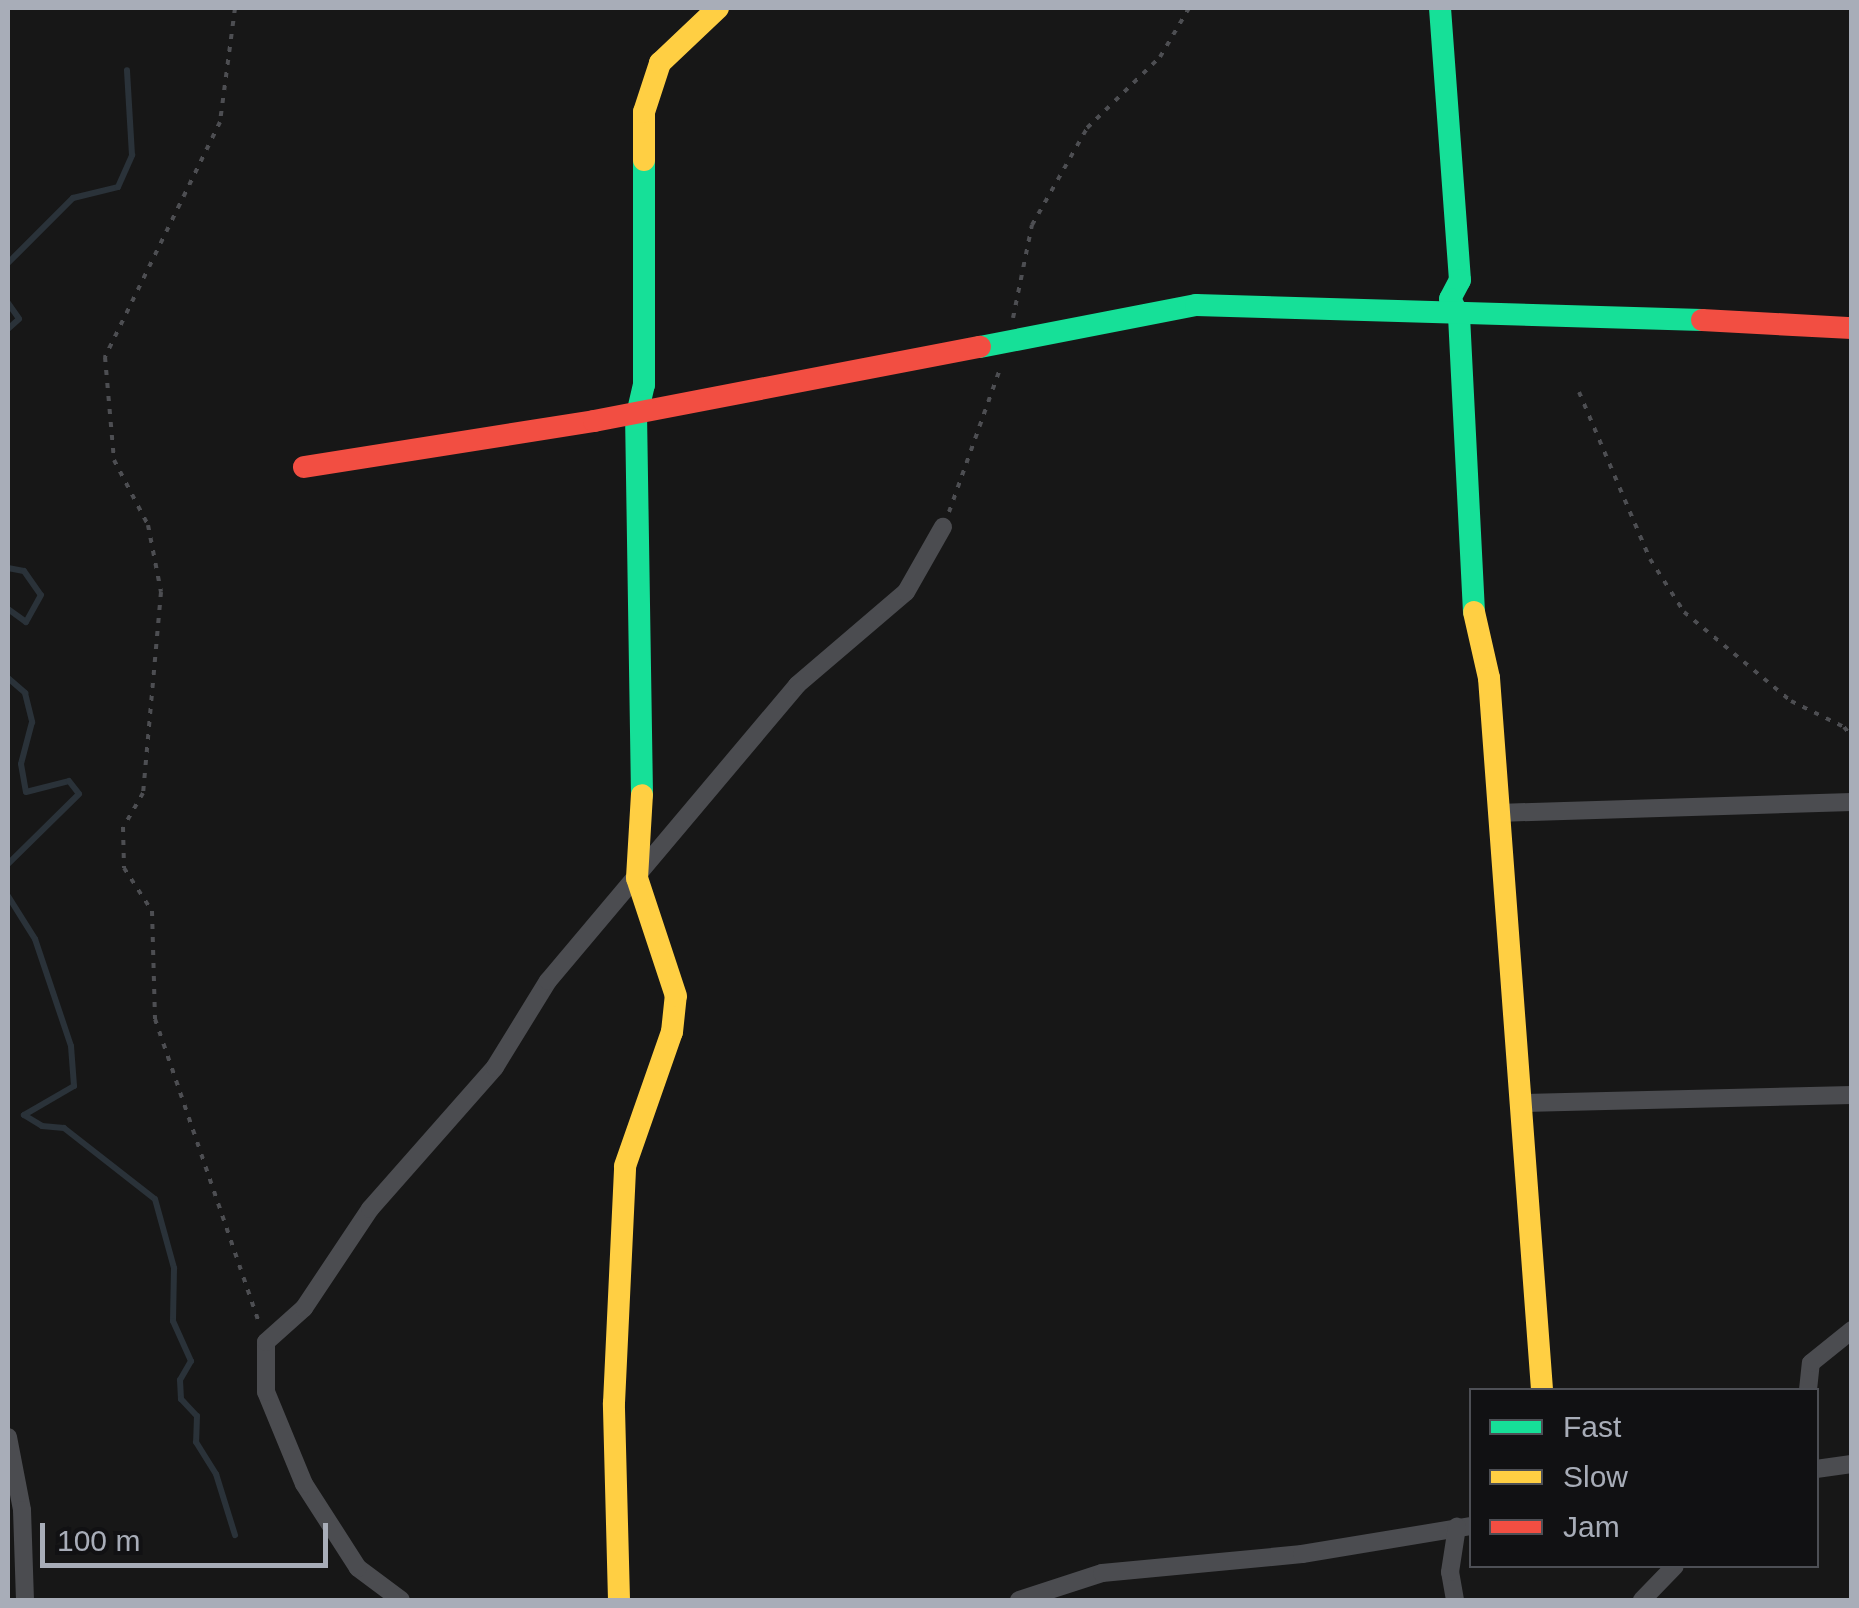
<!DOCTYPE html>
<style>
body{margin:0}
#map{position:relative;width:1859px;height:1608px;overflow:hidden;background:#171717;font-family:Arial,sans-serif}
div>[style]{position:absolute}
.stream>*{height:6px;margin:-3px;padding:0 3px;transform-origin:3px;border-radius:3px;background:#2a3239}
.path>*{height:4px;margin-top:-2px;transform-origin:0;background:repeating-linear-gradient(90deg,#4d4e52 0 5px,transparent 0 13px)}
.street>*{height:18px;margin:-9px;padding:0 9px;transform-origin:9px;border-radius:9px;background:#4b4c50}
.fast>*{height:22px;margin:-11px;padding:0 11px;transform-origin:11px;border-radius:11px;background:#16e098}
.slow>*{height:22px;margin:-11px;padding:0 11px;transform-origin:11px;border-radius:11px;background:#ffcf43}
.jam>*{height:22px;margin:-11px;padding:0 11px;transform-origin:11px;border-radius:11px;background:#f24e42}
span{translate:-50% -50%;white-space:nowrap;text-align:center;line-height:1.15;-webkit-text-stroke:9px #111113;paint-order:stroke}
.frame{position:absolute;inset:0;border:10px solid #a8adb8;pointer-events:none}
.legend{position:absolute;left:1469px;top:1388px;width:350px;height:180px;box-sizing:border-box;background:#111113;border:2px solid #4d4f55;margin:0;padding:12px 18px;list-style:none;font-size:30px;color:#a8adb8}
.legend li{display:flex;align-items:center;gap:20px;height:50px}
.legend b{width:50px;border:2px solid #4d4f55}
.scale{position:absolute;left:40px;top:1523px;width:288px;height:45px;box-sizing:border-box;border:5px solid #a8adb8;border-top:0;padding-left:12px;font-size:30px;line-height:35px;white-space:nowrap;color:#a8adb8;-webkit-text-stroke:8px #111113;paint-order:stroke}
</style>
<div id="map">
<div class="stream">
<i style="left:8px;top:263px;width:92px;rotate:-45deg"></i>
<i style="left:73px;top:198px;width:46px;rotate:-13.7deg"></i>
<i style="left:118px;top:187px;width:35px;rotate:-66deg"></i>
<i style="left:132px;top:155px;width:85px;rotate:-93.4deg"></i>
<i style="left:8px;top:303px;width:19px;rotate:55deg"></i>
<i style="left:19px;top:319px;width:15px;rotate:138deg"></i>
<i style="left:8px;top:568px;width:16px;rotate:11deg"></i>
<i style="left:24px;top:571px;width:29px;rotate:55deg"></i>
<i style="left:41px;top:595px;width:31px;rotate:119deg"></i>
<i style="left:26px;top:622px;width:22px;rotate:-144deg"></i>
<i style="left:8px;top:678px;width:23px;rotate:41deg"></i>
<i style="left:25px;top:693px;width:30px;rotate:76deg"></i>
<i style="left:32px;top:722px;width:43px;rotate:104.7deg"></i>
<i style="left:21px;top:764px;width:28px;rotate:80deg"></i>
<i style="left:26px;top:792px;width:44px;rotate:-14.3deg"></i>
<i style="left:69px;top:781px;width:16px;rotate:52deg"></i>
<i style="left:79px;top:794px;width:100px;rotate:135.4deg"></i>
<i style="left:8px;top:896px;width:51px;rotate:57.9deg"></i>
<i style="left:35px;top:939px;width:113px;rotate:71.4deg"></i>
<i style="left:71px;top:1046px;width:40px;rotate:85.7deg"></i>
<i style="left:74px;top:1086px;width:58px;rotate:149.9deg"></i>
<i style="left:24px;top:1115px;width:21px;rotate:31deg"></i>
<i style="left:42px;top:1126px;width:22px;rotate:5deg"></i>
<i style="left:64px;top:1128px;width:115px;rotate:38deg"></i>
<i style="left:155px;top:1199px;width:72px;rotate:74.6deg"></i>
<i style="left:174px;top:1268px;width:53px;rotate:91.1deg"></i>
<i style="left:173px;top:1321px;width:44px;rotate:65.8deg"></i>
<i style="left:191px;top:1361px;width:22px;rotate:120deg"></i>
<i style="left:180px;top:1380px;width:19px;rotate:87deg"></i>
<i style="left:181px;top:1399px;width:23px;rotate:47deg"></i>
<i style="left:197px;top:1416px;width:26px;rotate:92deg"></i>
<i style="left:196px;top:1442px;width:38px;rotate:58deg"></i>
<i style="left:216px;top:1474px;width:64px;rotate:72.7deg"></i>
</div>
<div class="path">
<i style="left:235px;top:8px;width:115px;rotate:97.5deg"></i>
<i style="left:220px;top:122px;width:262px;rotate:116.1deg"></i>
<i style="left:105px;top:357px;width:103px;rotate:85deg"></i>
<i style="left:114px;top:460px;width:73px;rotate:62.4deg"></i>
<i style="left:148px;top:525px;width:68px;rotate:79deg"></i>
<i style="left:161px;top:592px;width:202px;rotate:95.1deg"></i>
<i style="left:143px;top:793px;width:39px;rotate:120deg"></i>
<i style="left:123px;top:827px;width:41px;rotate:88.6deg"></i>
<i style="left:124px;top:868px;width:51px;rotate:56.9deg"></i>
<i style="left:152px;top:911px;width:108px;rotate:88.4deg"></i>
<i style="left:155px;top:1019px;width:320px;rotate:71.1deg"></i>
<i style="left:1013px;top:318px;width:95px;rotate:-78.5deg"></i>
<i style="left:1032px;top:225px;width:112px;rotate:-60.4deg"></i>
<i style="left:1087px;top:128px;width:102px;rotate:-44.2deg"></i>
<i style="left:1160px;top:57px;width:57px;rotate:-59.4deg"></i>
<i style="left:1579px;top:392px;width:181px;rotate:67deg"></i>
<i style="left:1650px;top:559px;width:63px;rotate:57.3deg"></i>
<i style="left:1684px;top:612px;width:139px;rotate:39.8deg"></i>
<i style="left:1791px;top:701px;width:59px;rotate:26.1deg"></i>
<i style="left:1844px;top:727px;width:13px;rotate:51deg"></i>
<i style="left:949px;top:512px;width:155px;rotate:-70.4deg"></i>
</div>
<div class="street">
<i style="left:1498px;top:813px;width:354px;rotate:-1.8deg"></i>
<i style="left:1523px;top:1103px;width:329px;rotate:-1.4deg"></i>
<i style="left:1808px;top:1390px;width:27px;rotate:-84deg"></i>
<i style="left:1811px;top:1363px;width:53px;rotate:-38.8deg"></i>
<i style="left:8px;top:1437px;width:74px;rotate:79.1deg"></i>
<i style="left:22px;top:1510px;width:90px;rotate:88.1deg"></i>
<i style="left:1816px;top:1469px;width:36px;rotate:-8deg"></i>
<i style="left:401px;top:1600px;width:54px;rotate:-143.3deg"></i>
<i style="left:358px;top:1568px;width:100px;rotate:-122.7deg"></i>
<i style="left:304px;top:1484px;width:100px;rotate:-112.4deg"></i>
<i style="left:266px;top:1392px;width:50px;rotate:-90deg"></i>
<i style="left:266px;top:1342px;width:51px;rotate:-41.8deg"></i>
<i style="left:304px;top:1308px;width:119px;rotate:-56.3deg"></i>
<i style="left:370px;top:1209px;width:189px;rotate:-48.6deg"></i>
<i style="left:495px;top:1067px;width:101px;rotate:-58.4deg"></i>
<i style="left:548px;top:981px;width:387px;rotate:-49.9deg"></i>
<i style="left:797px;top:685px;width:143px;rotate:-40.5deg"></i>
<i style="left:906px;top:592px;width:75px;rotate:-60.4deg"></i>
<i style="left:1019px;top:1600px;width:87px;rotate:-18deg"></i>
<i style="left:1102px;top:1573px;width:201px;rotate:-5.4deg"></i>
<i style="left:1302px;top:1554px;width:172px;rotate:-9.4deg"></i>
<i style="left:1455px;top:1600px;width:28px;rotate:-100deg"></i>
<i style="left:1450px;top:1572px;width:46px;rotate:-81.2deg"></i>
<i style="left:1642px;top:1600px;width:47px;rotate:-45.9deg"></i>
</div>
<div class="fast">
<i style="left:1440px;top:8px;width:273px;rotate:85.8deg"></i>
<i style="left:1460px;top:280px;width:21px;rotate:118deg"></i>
<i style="left:1450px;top:299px;width:19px;rotate:62deg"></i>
<i style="left:1459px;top:316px;width:296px;rotate:87.1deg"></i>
<i style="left:980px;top:347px;width:220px;rotate:-11deg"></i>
<i style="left:1196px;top:305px;width:506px;rotate:1.7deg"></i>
<i style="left:642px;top:795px;width:376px;rotate:-90.9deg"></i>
<i style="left:636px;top:419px;width:35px;rotate:-77deg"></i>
<i style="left:644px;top:385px;width:225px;rotate:-90deg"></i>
</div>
<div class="slow">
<i style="left:644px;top:160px;width:48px;rotate:-90deg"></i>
<i style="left:644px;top:112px;width:52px;rotate:-71.9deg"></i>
<i style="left:660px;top:63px;width:80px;rotate:-43.5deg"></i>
<i style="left:1474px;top:612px;width:68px;rotate:77.2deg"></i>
<i style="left:1489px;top:678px;width:714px;rotate:85.74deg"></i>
<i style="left:619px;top:1600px;width:197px;rotate:-91.5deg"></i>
<i style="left:614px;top:1403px;width:237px;rotate:-87.3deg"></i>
<i style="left:625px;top:1166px;width:142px;rotate:-70.7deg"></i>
<i style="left:672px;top:1032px;width:36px;rotate:-84deg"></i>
<i style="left:676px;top:996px;width:124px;rotate:-108.3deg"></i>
<i style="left:637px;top:878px;width:83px;rotate:-86.6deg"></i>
</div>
<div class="jam">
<i style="left:1702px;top:320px;width:150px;rotate:3.1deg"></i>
<i style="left:304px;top:467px;width:294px;rotate:-9deg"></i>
<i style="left:594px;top:421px;width:393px;rotate:-10.9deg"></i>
</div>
<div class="frame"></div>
<ul class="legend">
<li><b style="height:12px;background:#16e098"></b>Fast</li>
<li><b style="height:12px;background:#ffcf43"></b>Slow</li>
<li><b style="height:12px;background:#f24e42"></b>Jam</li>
</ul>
<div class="scale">100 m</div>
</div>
